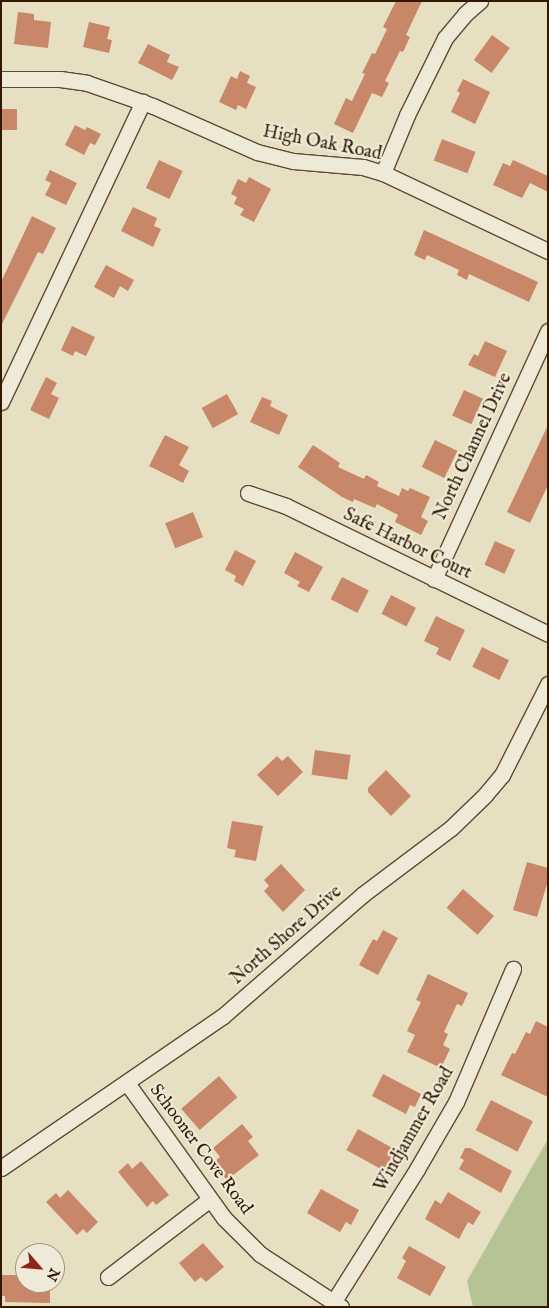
<!DOCTYPE html>
<style>
body{margin:0}
#map{position:relative;width:549px;height:1308px;overflow:hidden;background:#e7dfc2;font-family:"IM FELL English",serif}
div>[style]{position:absolute}
.green>*{inset:0;background:#b4c294}
.building>*{inset:0;background:#c88768;transform-origin:0 0}
.roads{filter:drop-shadow(1px 0 #5f4a30) drop-shadow(-1px 0 #5f4a30) drop-shadow(0 1px #5f4a30) drop-shadow(0 -1px #5f4a30)}
.minor>*{height:15px;margin:-7.5px;padding:0 7.5px;transform-origin:7.5px;border-radius:7.5px;background:#efead7}
span{translate:-50% -50%;white-space:nowrap;text-align:center;line-height:1.15;-webkit-text-stroke:4.5px #efead7;paint-order:stroke}
.street-label{font-size:18px;color:#321800}
.frame{position:absolute;inset:0;border:2px solid #321800;pointer-events:none}
.north{position:absolute;left:15px;top:1243px;width:50px;height:50px;box-sizing:border-box;background:#efead7;border:1px solid #a39681;border-radius:50%;rotate:117deg;font-size:14px;font-weight:700;line-height:20px;text-align:center;color:#321800}
.north::after{content:'';display:block;margin:auto;width:18px;height:22px;background:#8f2418;clip-path:polygon(50% 0,100% 100%,50% 72%,0 100%)}
</style>
<div id="map">
<div class="green">
<i style="clip-path:polygon(548px 1139px,548px 1307px,473px 1307px,467px 1281px)"></i>
</div>
<div class="building">
<i style="clip-path:polygon(396px 1px,422px 1px,406px 35px,410px 37px,403px 52px,400px 51px,385px 81px,389px 83px,382px 97px,372px 93px,353px 133px,334px 124px,346px 98px,352px 101px,365px 74px,362px 73px,372px 53px,375px 54px,387px 29px,383px 27px)"></i>
<i style="clip-path:polygon(18px 12px,34px 14px,34px 20px,51px 22px,48px 48px,14px 44px)"></i>
<i style="clip-path:polygon(89px 22px,110px 27px,107px 39px,112px 40px,109px 53px,83px 47px)"></i>
<i style="left:492px;top:35px;width:22px;height:31px;rotate:36deg"></i>
<i style="clip-path:polygon(148px 44px,170px 55px,167px 62px,179px 67px,172px 80px,138px 63px)"></i>
<i style="clip-path:polygon(240px 71px,250px 76px,247px 83px,256px 87px,246px 109px,238px 105px,236px 110px,219px 102px,231px 76px,237px 79px)"></i>
<i style="clip-path:polygon(463px 79px,490px 92px,475px 124px,451px 112px,460px 93px,457px 91px)"></i>
<i style="left:17px;top:109px;width:21px;height:16px;rotate:90deg"></i>
<i style="clip-path:polygon(75px 125px,85px 130px,87px 127px,101px 134px,95px 145px,90px 143px,84px 155px,65px 145px)"></i>
<i style="left:442px;top:139px;width:36px;height:23px;rotate:21deg"></i>
<i style="left:159px;top:160px;width:26px;height:31px;rotate:25deg"></i>
<i style="clip-path:polygon(513px 160px,548px 176px,548px 192px,530px 183px,522px 198px,493px 185px,503px 163px,510px 166px)"></i>
<i style="clip-path:polygon(50px 170px,77px 183px,66px 205px,45px 195px,51px 183px,45px 180px)"></i>
<i style="clip-path:polygon(249px 177px,271px 189px,254px 222px,240px 215px,244px 209px,234px 204px,237px 197px,231px 194px,238px 179px,246px 183px)"></i>
<i style="clip-path:polygon(133px 207px,157px 218px,154px 226px,161px 229px,153px 247px,121px 231px)"></i>
<i style="clip-path:polygon(32px 216px,56px 228px,43px 254px,38px 252px,1px 326px,1px 282px)"></i>
<i style="clip-path:polygon(424px 230px,538px 282px,529px 302px,469px 274px,467px 280px,457px 275px,459px 270px,427px 255px,425px 260px,414px 255px)"></i>
<i style="clip-path:polygon(106px 265px,134px 280px,128px 291px,120px 286px,114px 298px,94px 287px)"></i>
<i style="clip-path:polygon(72px 326px,95px 337px,86px 356px,75px 351px,73px 356px,61px 350px)"></i>
<i style="clip-path:polygon(485px 341px,507px 351px,495px 377px,468px 365px,474px 354px,478px 356px)"></i>
<i style="clip-path:polygon(46px 377px,57px 383px,51px 394px,59px 398px,49px 419px,30px 410px)"></i>
<i style="left:464px;top:390px;width:21px;height:28px;rotate:25deg"></i>
<i style="left:227px;top:394px;width:23px;height:29px;rotate:61deg"></i>
<i style="clip-path:polygon(262px 397px,272px 401px,270px 406px,288px 415px,279px 435px,250px 422px)"></i>
<i style="clip-path:polygon(548px 425px,548px 485px,530px 523px,507px 512px)"></i>
<i style="clip-path:polygon(165px 435px,189px 447px,179px 465px,189px 471px,183px 483px,149px 466px)"></i>
<i style="left:435px;top:440px;width:25px;height:30px;rotate:26deg"></i>
<i style="clip-path:polygon(313px 445px,340px 463px,338px 467px,364px 479px,366px 475px,379px 482px,377px 486px,399px 496px,402px 488px,408px 491px,410px 488px,430px 497px,421px 517px,428px 521px,421px 535px,395px 522px,398px 515px,377px 504px,375px 508px,354px 499px,353px 502px,342px 497px,298px 467px)"></i>
<i style="left:193px;top:512px;width:27px;height:30px;rotate:68deg"></i>
<i style="left:495px;top:541px;width:22px;height:26px;rotate:24deg"></i>
<i style="clip-path:polygon(235px 550px,256px 561px,243px 586px,234px 581px,236px 576px,225px 570px)"></i>
<i style="clip-path:polygon(295px 552px,323px 567px,309px 592px,297px 586px,300px 582px,284px 573px)"></i>
<i style="left:342px;top:577px;width:30px;height:25px;rotate:27deg"></i>
<i style="left:391px;top:595px;width:28px;height:21px;rotate:27deg"></i>
<i style="clip-path:polygon(436px 616px,465px 630px,450px 661px,436px 654px,439px 648px,424px 641px)"></i>
<i style="left:482px;top:647px;width:30px;height:22px;rotate:26deg"></i>
<i style="left:315px;top:750px;width:36px;height:25px;rotate:8deg"></i>
<i style="clip-path:polygon(277px 756px,282px 761px,288px 756px,303px 772px,278px 796px,257px 775px)"></i>
<i style="clip-path:polygon(386px 770px,411px 796px,391px 816px,368px 792px,368px 788px)"></i>
<i style="clip-path:polygon(232px 821px,263px 826px,256px 861px,234px 857px,236px 850px,227px 848px)"></i>
<i style="clip-path:polygon(527px 862px,548px 868px,548px 881px,537px 917px,513px 910px)"></i>
<i style="clip-path:polygon(281px 864px,305px 890px,283px 912px,264px 891px,269px 886px,264px 880px)"></i>
<i style="left:463px;top:889px;width:41px;height:25px;rotate:41deg"></i>
<i style="clip-path:polygon(383px 930px,398px 938px,378px 975px,359px 965px,373px 939px,377px 941px)"></i>
<i style="clip-path:polygon(428px 974px,468px 993px,462px 1006px,457px 1004px,444px 1032px,448px 1034px,443px 1045px,450px 1049px,441px 1068px,407px 1052px,415px 1035px,407px 1031px,421px 1002px,416px 1000px)"></i>
<i style="clip-path:polygon(536px 1021px,548px 1027px,548px 1097px,501px 1075px,512px 1053px,515px 1054px,526px 1032px,530px 1034px)"></i>
<i style="clip-path:polygon(383px 1074px,421px 1094px,415px 1107px,410px 1105px,406px 1114px,372px 1096px)"></i>
<i style="left:219px;top:1076px;width:28px;height:50px;rotate:49deg"></i>
<i style="left:491px;top:1100px;width:47px;height:34px;rotate:27deg"></i>
<i style="clip-path:polygon(242px 1124px,253px 1137px,248px 1141px,259px 1155px,227px 1180px,213px 1163px,220px 1157px,213px 1148px)"></i>
<i style="left:358px;top:1129px;width:43px;height:24px;rotate:29deg"></i>
<i style="clip-path:polygon(465px 1148px,470px 1148px,512px 1171px,501px 1193px,459px 1169px,464px 1160px,460px 1158px)"></i>
<i style="clip-path:polygon(141px 1161px,169px 1195px,156px 1205px,153px 1201px,147px 1207px,118px 1172px,128px 1163px,132px 1169px)"></i>
<i style="clip-path:polygon(321px 1189px,359px 1210px,351px 1225px,346px 1222px,340px 1232px,307px 1213px)"></i>
<i style="clip-path:polygon(68px 1190px,98px 1222px,87px 1233px,83px 1229px,77px 1235px,46px 1202px,56px 1193px,60px 1198px)"></i>
<i style="clip-path:polygon(448px 1192px,481px 1212px,473px 1225px,468px 1222px,459px 1239px,425px 1219px,435px 1200px,441px 1204px)"></i>
<i style="clip-path:polygon(203px 1243px,224px 1267px,206px 1282px,201px 1277px,195px 1282px,179px 1263px)"></i>
<i style="clip-path:polygon(409px 1246px,446px 1267px,430px 1296px,397px 1278px,406px 1261px,402px 1258px)"></i>
<i style="clip-path:polygon(1px 1275px,25px 1275px,25px 1283px,50px 1283px,50px 1303px,5px 1302px,5px 1296px,1px 1296px)"></i>
</div>
<div class="roads">
<div class="minor">
<i style="left:1px;top:79px;width:59px"></i>
<i style="left:60px;top:79px;width:27px;rotate:8deg"></i>
<i style="left:87px;top:83px;width:70px;rotate:19.2deg"></i>
<i style="left:153px;top:106px;width:114px;rotate:23.9deg"></i>
<i style="left:257px;top:152px;width:37px;rotate:14deg"></i>
<i style="left:293px;top:161px;width:70px;rotate:4.9deg"></i>
<i style="left:363px;top:167px;width:21px;rotate:17deg"></i>
<i style="left:383px;top:173px;width:183px;rotate:25.3deg"></i>
<i style="left:383px;top:173px;width:63px;rotate:-67.5deg"></i>
<i style="left:407px;top:115px;width:86px;rotate:-63.7deg"></i>
<i style="left:445px;top:38px;width:31px;rotate:-50deg"></i>
<i style="left:465px;top:14px;width:20px;rotate:-41deg"></i>
<i style="left:1px;top:402px;width:332px;rotate:-64.7deg"></i>
<i style="left:248px;top:493px;width:40px;rotate:18.9deg"></i>
<i style="left:286px;top:506px;width:292px;rotate:26deg"></i>
<i style="left:434px;top:579px;width:273px;rotate:-65.3deg"></i>
<i style="left:127px;top:1083px;width:166px;rotate:54.3deg"></i>
<i style="left:224px;top:1218px;width:51px;rotate:45deg"></i>
<i style="left:260px;top:1254px;width:97px;rotate:33.2deg"></i>
<i style="left:1px;top:1168px;width:269px;rotate:-34.4deg"></i>
<i style="left:223px;top:1016px;width:184px;rotate:-41deg"></i>
<i style="left:362px;top:895px;width:111px;rotate:-37deg"></i>
<i style="left:451px;top:828px;width:47px;rotate:-44.1deg"></i>
<i style="left:485px;top:795px;width:26px;rotate:-50deg"></i>
<i style="left:502px;top:775px;width:102px;rotate:-63.2deg"></i>
<i style="left:108px;top:1277px;width:128px;rotate:-37.4deg"></i>
<i style="left:334px;top:1301px;width:156px;rotate:-57.8deg"></i>
<i style="left:417px;top:1169px;width:78px;rotate:-59.8deg"></i>
<i style="left:456px;top:1102px;width:145px;rotate:-66.8deg"></i>
</div>
</div>
<div class="street-label">
<span style="left:322px;top:144px;rotate:11deg">High Oak Road</span>
<span style="left:474px;top:447px;rotate:-65deg">North Channel Drive</span>
<span style="left:407px;top:545px;rotate:26deg">Safe Harbor Court</span>
<span style="left:287px;top:936px;rotate:-41deg">North Shore Drive</span>
<span style="left:415px;top:1130px;rotate:-60deg">Windjammer Road</span>
<span style="left:200px;top:1150px;rotate:53deg">Schooner Cove Road</span>
</div>
<div class="frame"></div>
<div class="north">N</div>
</div>
